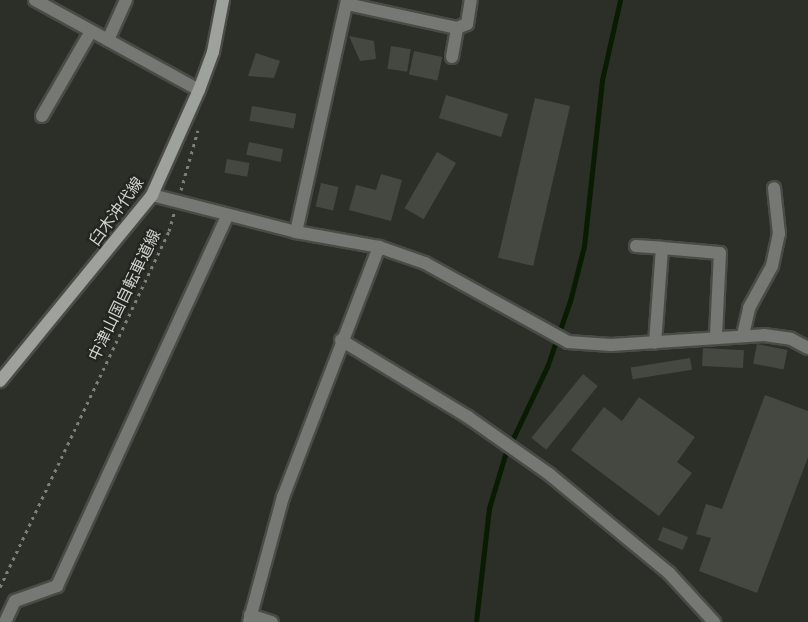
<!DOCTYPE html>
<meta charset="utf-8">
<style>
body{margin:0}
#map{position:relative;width:808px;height:622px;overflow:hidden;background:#2b2f28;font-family:"Noto Sans","Noto Sans JP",sans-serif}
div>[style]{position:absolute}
.stream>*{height:5px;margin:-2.5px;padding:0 2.5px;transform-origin:2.5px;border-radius:2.5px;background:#091b00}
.building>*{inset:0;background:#444841;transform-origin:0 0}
.path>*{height:3px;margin-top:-1.5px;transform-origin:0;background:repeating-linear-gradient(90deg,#7c807a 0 3px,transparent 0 7.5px)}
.roads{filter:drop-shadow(2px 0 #494c46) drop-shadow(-2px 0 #494c46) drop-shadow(0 2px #494c46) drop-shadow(0 -2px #494c46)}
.minor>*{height:12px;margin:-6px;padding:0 6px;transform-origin:6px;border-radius:6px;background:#767874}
.tertiary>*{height:12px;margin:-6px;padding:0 6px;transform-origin:6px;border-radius:6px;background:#767874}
.secondary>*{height:12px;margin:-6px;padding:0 6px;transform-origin:6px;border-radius:6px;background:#9ea29c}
span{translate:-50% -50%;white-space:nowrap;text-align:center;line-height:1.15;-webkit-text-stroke:4.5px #21261f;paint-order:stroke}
.street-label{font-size:16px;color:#cfd2ce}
</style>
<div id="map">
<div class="stream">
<i style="left:476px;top:622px;width:115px;rotate:-83.5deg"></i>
<i style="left:489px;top:508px;width:55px;rotate:-73.2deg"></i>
<i style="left:505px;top:455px;width:98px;rotate:-64.5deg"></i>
<i style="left:547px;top:367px;width:70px;rotate:-70.8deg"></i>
<i style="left:570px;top:301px;width:57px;rotate:-75.7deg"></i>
<i style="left:584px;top:246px;width:167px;rotate:-83.8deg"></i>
<i style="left:602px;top:80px;width:82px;rotate:-77.3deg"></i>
</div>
<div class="building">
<i style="clip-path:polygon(349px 36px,374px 41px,376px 59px,360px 61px)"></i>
<i style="left:391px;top:46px;width:20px;height:23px;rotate:9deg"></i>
<i style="left:414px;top:51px;width:29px;height:24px;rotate:12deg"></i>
<i style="clip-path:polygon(256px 53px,280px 61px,274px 78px,248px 76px)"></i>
<i style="left:446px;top:95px;width:65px;height:24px;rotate:17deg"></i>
<i style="left:535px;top:98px;width:36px;height:164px;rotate:13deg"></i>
<i style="left:252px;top:106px;width:45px;height:15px;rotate:10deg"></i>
<i style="left:249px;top:142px;width:35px;height:13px;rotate:12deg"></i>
<i style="left:437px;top:152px;width:22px;height:65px;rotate:30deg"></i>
<i style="left:227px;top:159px;width:23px;height:14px;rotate:10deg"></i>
<i style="clip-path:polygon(381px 174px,402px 180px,391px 221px,349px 210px,356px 185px,376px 190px)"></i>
<i style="left:321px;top:183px;width:18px;height:24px;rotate:13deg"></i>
<i style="left:757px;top:344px;width:31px;height:20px;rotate:11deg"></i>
<i style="left:703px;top:348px;width:41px;height:18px;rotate:3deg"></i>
<i style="left:690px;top:358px;width:12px;height:60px;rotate:81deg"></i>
<i style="left:583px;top:374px;width:19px;height:82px;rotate:39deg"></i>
<i style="clip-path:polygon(765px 395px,808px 411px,808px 457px,757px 593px,699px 571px,711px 538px,696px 534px,706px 504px,722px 509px)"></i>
<i style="clip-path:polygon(639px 397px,695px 437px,677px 462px,692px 473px,659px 516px,571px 450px,604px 407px,622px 421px)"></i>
<i style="left:663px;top:527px;width:27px;height:14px;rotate:22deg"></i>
</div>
<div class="path">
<i style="left:181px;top:190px;width:62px;rotate:-74.2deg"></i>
<i style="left:0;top:587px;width:394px;rotate:-64.6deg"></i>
<i style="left:169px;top:231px;width:19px;rotate:-74deg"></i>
</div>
<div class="roads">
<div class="minor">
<i style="left:35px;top:0;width:187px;rotate:28.8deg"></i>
<i style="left:347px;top:4px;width:113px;rotate:12.3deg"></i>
<i style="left:457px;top:28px;width:11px;rotate:-22deg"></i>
<i style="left:467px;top:24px;width:24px;rotate:-81deg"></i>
<i style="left:108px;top:40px;width:44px;rotate:-65.8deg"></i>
<i style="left:452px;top:57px;width:29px;rotate:-80deg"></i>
<i style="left:42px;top:116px;width:98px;rotate:-60deg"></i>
<i style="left:296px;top:232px;width:238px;rotate:-77.6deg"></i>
<i style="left:636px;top:246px;width:26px;rotate:4deg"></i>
<i style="left:662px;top:248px;width:95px;rotate:94.2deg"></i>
<i style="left:662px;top:248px;width:58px;rotate:4.9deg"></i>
<i style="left:720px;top:253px;width:83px;rotate:92.8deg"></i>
<i style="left:743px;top:335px;width:28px;rotate:-77deg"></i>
<i style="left:749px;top:308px;width:48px;rotate:-61.3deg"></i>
<i style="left:772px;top:266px;width:33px;rotate:-78deg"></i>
<i style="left:779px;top:234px;width:46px;rotate:-96.2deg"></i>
<i style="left:341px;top:340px;width:149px;rotate:31.2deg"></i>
<i style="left:468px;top:417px;width:99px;rotate:35.1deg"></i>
<i style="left:549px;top:474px;width:156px;rotate:39.5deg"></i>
<i style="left:669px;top:573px;width:67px;rotate:47.4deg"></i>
<i style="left:250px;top:615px;width:23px;rotate:18deg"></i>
<i style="left:5px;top:622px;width:23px;rotate:-65deg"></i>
<i style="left:15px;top:601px;width:45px;rotate:-19.7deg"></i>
<i style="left:57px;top:586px;width:407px;rotate:-65.3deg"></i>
<i style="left:249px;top:622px;width:130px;rotate:-74.8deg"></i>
<i style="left:283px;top:497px;width:268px;rotate:-69deg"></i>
</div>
<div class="tertiary">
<i style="left:152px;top:195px;width:149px;rotate:14.4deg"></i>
<i style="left:296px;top:232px;width:84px;rotate:10.2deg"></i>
<i style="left:379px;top:247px;width:49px;rotate:19.2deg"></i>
<i style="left:425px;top:263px;width:163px;rotate:28.9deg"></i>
<i style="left:568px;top:342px;width:43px;rotate:4deg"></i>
<i style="left:611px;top:345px;width:153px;rotate:-3.7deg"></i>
<i style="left:764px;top:335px;width:27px;rotate:8deg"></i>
<i style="left:791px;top:339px;width:19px;rotate:28deg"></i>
</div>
<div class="secondary">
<i style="left:0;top:381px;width:240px;rotate:-50.7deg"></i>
<i style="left:152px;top:195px;width:115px;rotate:-65.9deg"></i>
<i style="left:199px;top:90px;width:40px;rotate:-69.8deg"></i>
<i style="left:213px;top:52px;width:53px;rotate:-79.1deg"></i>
</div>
</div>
<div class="street-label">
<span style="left:116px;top:211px;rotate:-54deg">臼木沖代線</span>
<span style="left:124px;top:295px;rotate:-64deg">中津山国自転車道線</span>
</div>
</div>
